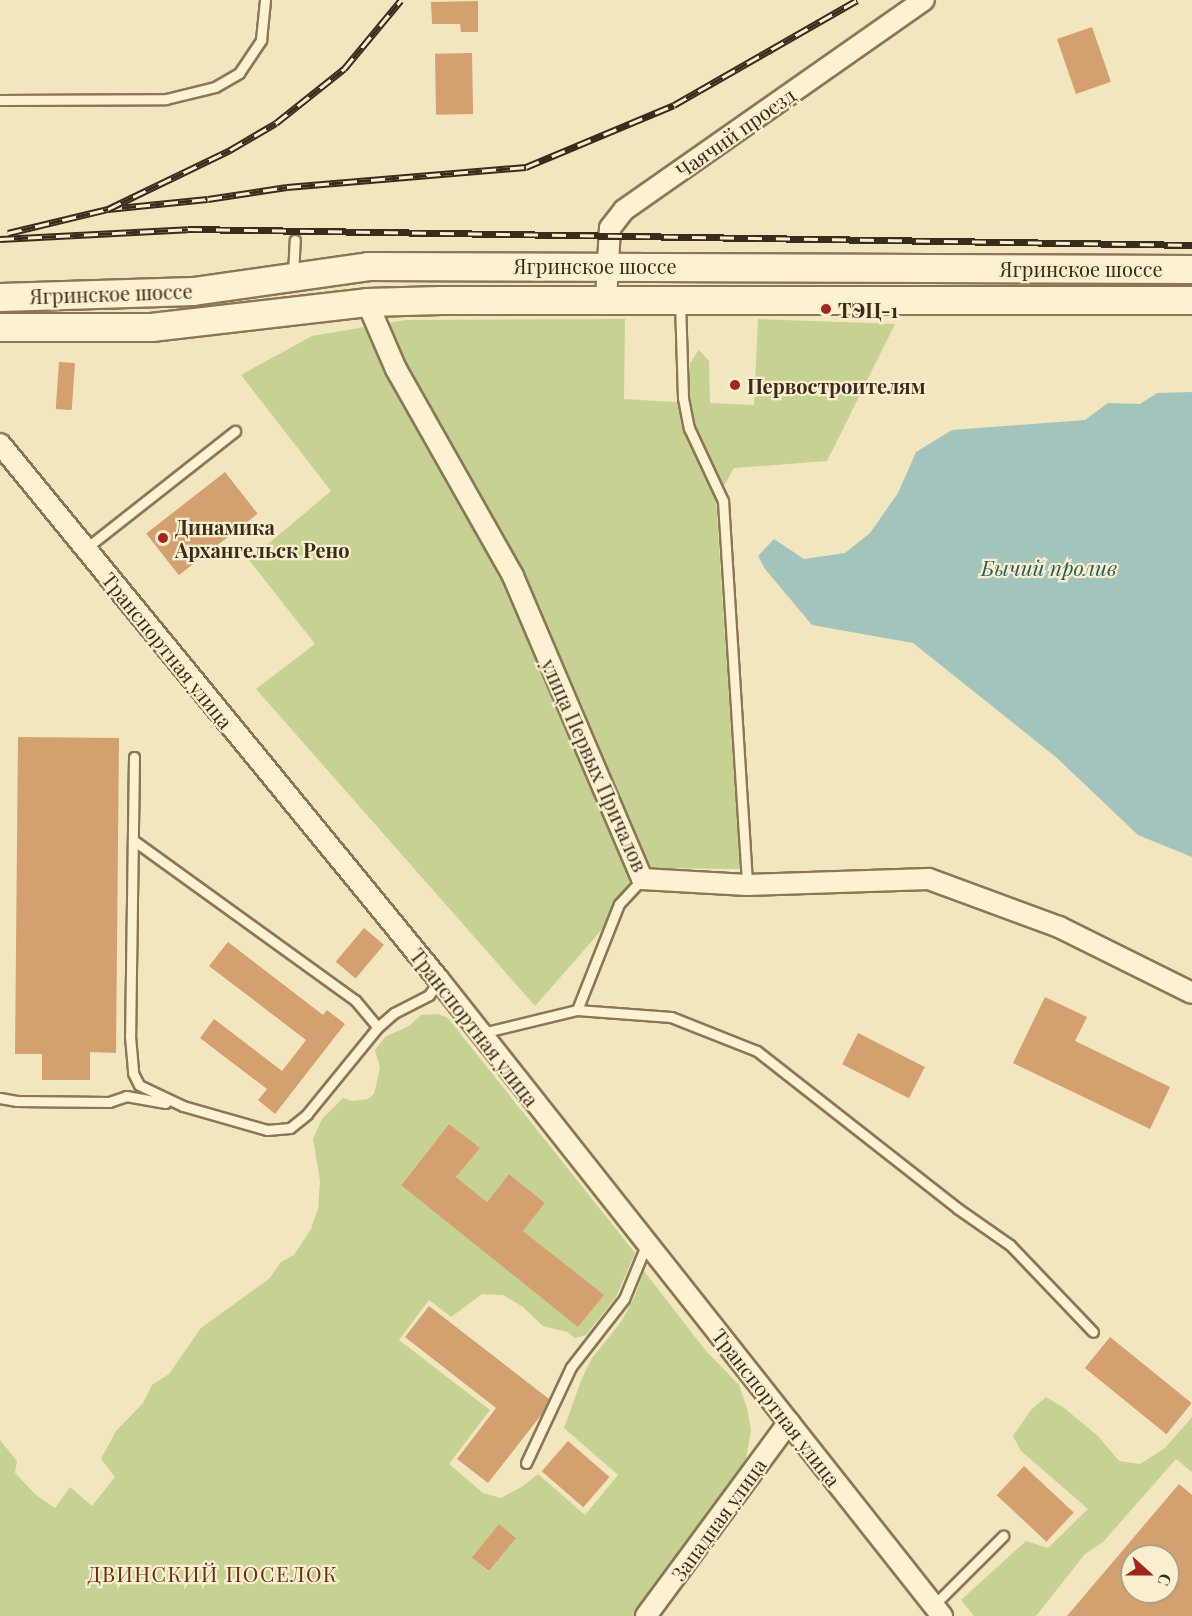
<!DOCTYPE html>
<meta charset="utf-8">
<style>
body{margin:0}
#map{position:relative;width:1192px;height:1616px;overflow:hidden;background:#f2e6be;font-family:"Playfair Display",serif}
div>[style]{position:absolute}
.green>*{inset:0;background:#c6d291}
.water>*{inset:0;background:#a2c4bc}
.building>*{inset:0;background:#d5a06f;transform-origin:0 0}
.roads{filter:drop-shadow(2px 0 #8d7655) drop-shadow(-2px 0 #8d7655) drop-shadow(0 2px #8d7655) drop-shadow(0 -2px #8d7655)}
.service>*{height:9px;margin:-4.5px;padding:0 4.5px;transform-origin:4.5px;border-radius:4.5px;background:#fcf2d2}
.minor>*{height:20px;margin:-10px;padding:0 10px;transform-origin:10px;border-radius:10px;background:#fcf2d2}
.secondary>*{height:27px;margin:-13.5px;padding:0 13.5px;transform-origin:13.5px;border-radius:13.5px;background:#fcf2d2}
.rail>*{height:7px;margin-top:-3.5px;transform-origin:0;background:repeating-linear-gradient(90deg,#f9efce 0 14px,#3a2c1b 0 28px);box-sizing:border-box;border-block:2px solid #3a2c1b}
.dots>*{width:16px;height:16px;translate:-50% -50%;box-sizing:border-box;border:3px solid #f9efce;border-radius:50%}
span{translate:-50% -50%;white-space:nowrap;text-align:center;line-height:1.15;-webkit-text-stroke:4.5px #f9efce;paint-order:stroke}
.street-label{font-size:20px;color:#3a2c1b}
.poi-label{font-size:20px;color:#3a2c1b;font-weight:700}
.left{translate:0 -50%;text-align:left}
.water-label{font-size:21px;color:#285c5c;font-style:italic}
.neighbourhood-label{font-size:21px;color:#6c2d16;letter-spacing:1.5px}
.north{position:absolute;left:1120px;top:1544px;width:60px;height:60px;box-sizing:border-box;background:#f9efce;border:2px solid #ada186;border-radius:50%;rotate:111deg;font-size:16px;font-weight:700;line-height:24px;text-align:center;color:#3a2c1b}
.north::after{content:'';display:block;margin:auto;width:21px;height:27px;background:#a2251e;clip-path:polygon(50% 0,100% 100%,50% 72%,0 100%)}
</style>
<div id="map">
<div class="green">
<i style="clip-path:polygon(625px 319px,624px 399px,690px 403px,690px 363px,699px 350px,709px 361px,710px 403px,754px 405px,758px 319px,895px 324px,827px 461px,734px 468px,716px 500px,740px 869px,656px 868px,535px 1006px,256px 689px,315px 644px,249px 560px,331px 491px,241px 375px,312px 336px,406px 320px)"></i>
<i style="clip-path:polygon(evenodd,438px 1014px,448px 1018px,635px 1253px,616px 1297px,586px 1335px,575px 1338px,567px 1332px,543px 1326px,523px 1307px,503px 1295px,482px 1294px,451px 1317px,429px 1300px,399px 1340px,490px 1410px,449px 1464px,483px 1493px,501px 1498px,523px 1486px,538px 1474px,585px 1515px,618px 1475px,564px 1428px,582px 1378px,592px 1358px,621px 1322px,635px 1296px,644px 1271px,706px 1351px,739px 1385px,747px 1408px,751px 1430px,743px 1476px,639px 1616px,0 1616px,0 1440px,17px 1461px,15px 1473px,36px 1495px,55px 1508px,70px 1487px,92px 1506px,115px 1477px,101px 1459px,116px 1431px,143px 1403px,152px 1385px,169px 1374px,201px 1328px,269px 1279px,281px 1262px,294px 1255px,311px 1229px,318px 1209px,320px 1181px,313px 1139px,322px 1119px,343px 1098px,352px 1101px,368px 1099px,374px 1094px,380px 1068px,375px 1050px,385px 1037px,409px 1026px,421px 1015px,438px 1014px,449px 1124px,479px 1148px,456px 1177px,487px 1202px,509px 1174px,545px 1203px,523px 1231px,603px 1295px,579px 1326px,401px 1184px,449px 1124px,438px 1014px,499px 1525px,516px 1537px,489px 1572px,473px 1558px,499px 1525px)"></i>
<i style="clip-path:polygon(1046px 1397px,1064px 1408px,1098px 1436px,1119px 1461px,1140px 1464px,1165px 1448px,1192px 1417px,1192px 1472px,1176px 1459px,1103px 1542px,1085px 1554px,1036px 1616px,974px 1616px,961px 1600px,1026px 1541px,1048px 1548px,1088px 1509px,1021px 1451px,1013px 1436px,1031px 1410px)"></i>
</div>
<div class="water">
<i style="clip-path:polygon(1192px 392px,1192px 857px,1138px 835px,1057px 758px,913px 643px,812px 625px,765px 569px,758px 556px,774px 539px,804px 559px,845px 553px,870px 533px,898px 493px,916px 452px,952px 430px,1085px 420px,1108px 403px,1140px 404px,1157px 393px)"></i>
</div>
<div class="building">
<i style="clip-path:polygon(478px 1px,478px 32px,461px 32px,460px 24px,432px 24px,431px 2px)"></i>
<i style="left:1092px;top:27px;width:58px;height:37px;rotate:71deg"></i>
<i style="left:472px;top:53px;width:61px;height:37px;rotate:89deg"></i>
<i style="left:59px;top:362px;width:16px;height:47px;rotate:4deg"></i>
<i style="left:225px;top:472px;width:53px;height:100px;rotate:52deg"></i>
<i style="clip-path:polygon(18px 737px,119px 738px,116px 1053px,90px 1052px,90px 1080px,42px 1080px,42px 1054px,15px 1054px)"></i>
<i style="left:364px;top:928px;width:26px;height:44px;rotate:40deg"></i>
<i style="clip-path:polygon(228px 942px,323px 1015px,327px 1010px,345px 1024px,275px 1114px,258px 1100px,267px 1089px,200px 1038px,214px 1019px,282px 1071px,306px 1040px,209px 966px)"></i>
<i style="clip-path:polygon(1045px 997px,1087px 1017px,1075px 1041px,1170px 1087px,1150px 1129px,1013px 1063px)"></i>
<i style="left:858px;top:1033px;width:75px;height:35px;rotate:27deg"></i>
<i style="clip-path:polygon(449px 1124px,480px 1148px,456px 1177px,487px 1202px,509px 1174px,545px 1203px,523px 1231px,604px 1295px,578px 1327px,401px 1185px)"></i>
<i style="clip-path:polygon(429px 1306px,549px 1399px,542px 1414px,488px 1483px,457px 1459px,496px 1408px,405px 1337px)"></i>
<i style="left:1110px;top:1337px;width:105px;height:40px;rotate:39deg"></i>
<i style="left:568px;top:1441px;width:55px;height:40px;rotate:41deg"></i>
<i style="left:1024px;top:1466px;width:68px;height:40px;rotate:43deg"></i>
<i style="clip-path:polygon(evenodd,1179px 1484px,1192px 1495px,1192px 1616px,1067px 1616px,1179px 1484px,1132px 1556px,1168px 1556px,1168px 1592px,1132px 1592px,1132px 1556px)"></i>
<i style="left:499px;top:1524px;width:22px;height:43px;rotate:39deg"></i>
</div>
<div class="roads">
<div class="service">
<i style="left:0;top:100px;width:166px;rotate:-0.3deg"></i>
<i style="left:166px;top:99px;width:50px;rotate:-13.8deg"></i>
<i style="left:215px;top:87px;width:28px;rotate:-30deg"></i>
<i style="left:239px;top:73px;width:40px;rotate:-56deg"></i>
<i style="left:261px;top:40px;width:40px;rotate:-84.3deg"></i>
<i style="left:293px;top:274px;width:34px;rotate:-87deg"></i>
<i style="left:680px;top:302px;width:96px;rotate:88.2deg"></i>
<i style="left:683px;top:398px;width:31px;rotate:79deg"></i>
<i style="left:689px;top:428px;width:81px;rotate:65deg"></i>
<i style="left:723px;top:501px;width:385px;rotate:86.4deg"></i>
<i style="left:85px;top:549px;width:191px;rotate:-38.2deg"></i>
<i style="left:134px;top:757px;width:279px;rotate:90.8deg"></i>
<i style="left:130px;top:1036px;width:37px;rotate:85deg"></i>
<i style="left:133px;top:1073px;width:13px;rotate:63deg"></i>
<i style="left:139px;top:1085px;width:49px;rotate:25.5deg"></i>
<i style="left:183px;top:1106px;width:87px;rotate:15.9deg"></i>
<i style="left:267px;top:1130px;width:23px;rotate:-5deg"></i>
<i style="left:290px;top:1128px;width:22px;rotate:-39deg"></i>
<i style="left:307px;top:1114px;width:112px;rotate:-50.8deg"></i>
<i style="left:378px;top:1027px;width:21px;rotate:-41deg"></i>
<i style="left:394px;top:1013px;width:39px;rotate:-27deg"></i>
<i style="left:429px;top:995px;width:18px;rotate:-56deg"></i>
<i style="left:133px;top:840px;width:274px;rotate:35.8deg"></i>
<i style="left:355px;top:1000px;width:35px;rotate:50deg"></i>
<i style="left:577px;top:1010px;width:94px;rotate:4.3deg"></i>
<i style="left:671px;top:1017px;width:92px;rotate:21.6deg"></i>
<i style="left:757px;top:1051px;width:254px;rotate:38.1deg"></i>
<i style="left:957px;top:1208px;width:65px;rotate:34.9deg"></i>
<i style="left:1010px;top:1245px;width:120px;rotate:46.3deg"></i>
<i style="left:482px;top:1033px;width:98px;rotate:-13.6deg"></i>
<i style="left:577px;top:1010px;width:114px;rotate:-68.4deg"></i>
<i style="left:619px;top:904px;width:34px;rotate:-47deg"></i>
<i style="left:0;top:1098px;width:17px;rotate:10deg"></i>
<i style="left:17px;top:1101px;width:92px;rotate:0.6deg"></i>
<i style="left:109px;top:1102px;width:18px;rotate:-19deg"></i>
<i style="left:126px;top:1096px;width:40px;rotate:10deg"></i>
<i style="left:526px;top:1463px;width:106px;rotate:-64.9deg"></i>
<i style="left:571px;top:1367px;width:86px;rotate:-52.1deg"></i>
<i style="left:624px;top:1299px;width:61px;rotate:-67.7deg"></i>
<i style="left:934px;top:1605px;width:98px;rotate:-45deg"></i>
</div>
<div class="minor">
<i style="left:606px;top:299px;width:71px;rotate:-86.8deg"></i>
<i style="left:610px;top:228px;width:23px;rotate:-52deg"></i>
<i style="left:624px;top:210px;width:366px;rotate:-35deg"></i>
<i style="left:367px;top:302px;width:73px;rotate:66.6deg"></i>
<i style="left:396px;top:369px;width:238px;rotate:60.5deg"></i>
<i style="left:513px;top:576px;width:329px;rotate:66.9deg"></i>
<i style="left:642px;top:879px;width:105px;rotate:3.3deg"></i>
<i style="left:747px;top:885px;width:182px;rotate:-1.9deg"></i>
<i style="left:929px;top:879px;width:139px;rotate:20.3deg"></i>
<i style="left:1059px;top:927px;width:148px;rotate:26.4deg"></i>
<i style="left:0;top:444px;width:693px;rotate:50.68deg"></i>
<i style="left:439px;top:980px;width:811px;rotate:51.66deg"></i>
<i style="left:646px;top:1616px;width:241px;rotate:-53.6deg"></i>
</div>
<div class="secondary">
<i style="left:0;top:297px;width:193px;rotate:-1.8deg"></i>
<i style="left:193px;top:291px;width:177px;rotate:-8.1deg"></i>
<i style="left:368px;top:266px;width:824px;rotate:0.21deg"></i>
<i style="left:0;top:327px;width:151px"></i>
<i style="left:151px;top:327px;width:217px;rotate:-6.6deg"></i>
<i style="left:367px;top:302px;width:74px;rotate:-1.5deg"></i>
<i style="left:441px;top:300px;width:751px"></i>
</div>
</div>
<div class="rail">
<i style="left:108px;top:209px;width:100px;rotate:-5.7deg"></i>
<i style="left:208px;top:199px;width:80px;rotate:-8.6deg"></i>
<i style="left:287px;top:187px;width:240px;rotate:-4.8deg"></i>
<i style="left:526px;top:167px;width:160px;rotate:-22.7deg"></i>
<i style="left:674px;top:105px;width:211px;rotate:-29.8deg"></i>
<i style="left:8px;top:233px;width:103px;rotate:-13.5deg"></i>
<i style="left:108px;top:209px;width:136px;rotate:-25.8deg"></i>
<i style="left:230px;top:150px;width:53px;rotate:-30.4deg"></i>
<i style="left:276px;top:123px;width:87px;rotate:-38.5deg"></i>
<i style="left:344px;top:69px;width:89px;rotate:-50.4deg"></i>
<i style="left:0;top:239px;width:188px;rotate:-3deg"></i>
<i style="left:188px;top:229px;width:1004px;rotate:0.91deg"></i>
</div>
<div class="dots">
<i style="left:826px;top:309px;background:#a2251e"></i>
<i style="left:735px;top:385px;background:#a2251e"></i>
<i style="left:163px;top:538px;background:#a2251e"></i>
</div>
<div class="street-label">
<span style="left:735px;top:132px;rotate:-35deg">Чаячий проезд</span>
<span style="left:595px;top:265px">Ягринское шоссе</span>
<span style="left:1081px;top:268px">Ягринское шоссе</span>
<span style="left:111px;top:293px;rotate:-2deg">Ягринское шоссе</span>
<span style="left:168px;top:650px;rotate:51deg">Транспортная улица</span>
<span style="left:595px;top:765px;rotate:66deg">улица Первых Причалов</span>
<span style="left:475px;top:1027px;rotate:52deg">Транспортная улица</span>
<span style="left:777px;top:1407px;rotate:52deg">Транспортная улица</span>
<span style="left:718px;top:1519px;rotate:-54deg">Западная улица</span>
</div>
<div class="poi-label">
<span class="left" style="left:838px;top:309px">ТЭЦ-1</span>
<span class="left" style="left:747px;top:385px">Первостроителям</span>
<span class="left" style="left:175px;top:538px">Динамика<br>Архангельск Рено</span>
</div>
<div class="water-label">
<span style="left:1049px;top:567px">Бычий пролив</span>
</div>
<div class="neighbourhood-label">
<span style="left:213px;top:1573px">ДВИНСКИЙ ПОСЕЛОК</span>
</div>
<div class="north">С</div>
</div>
